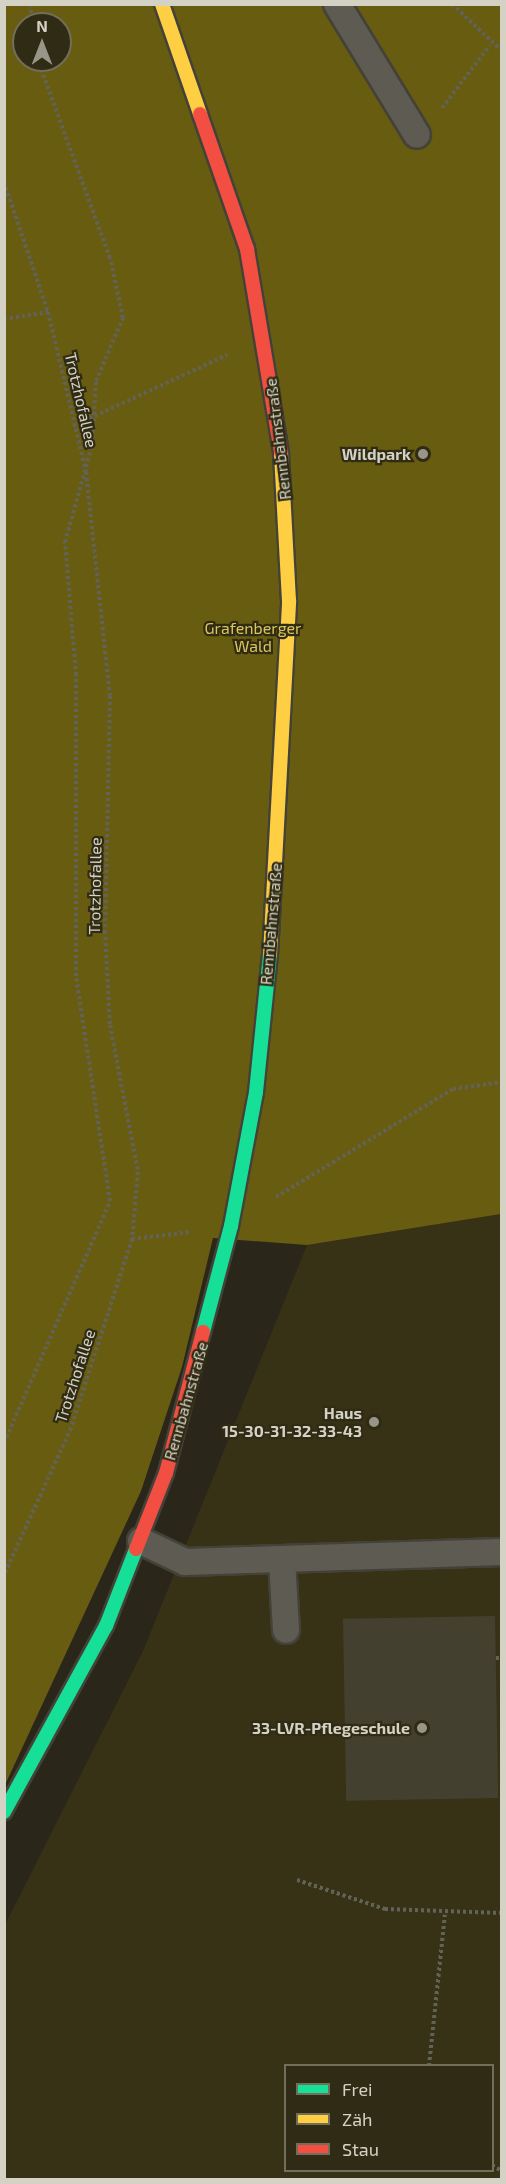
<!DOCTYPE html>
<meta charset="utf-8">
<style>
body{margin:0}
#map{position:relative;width:506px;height:2184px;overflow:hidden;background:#2a271a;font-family:"Exo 2",sans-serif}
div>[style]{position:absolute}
.built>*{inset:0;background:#373115}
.forest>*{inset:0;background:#685c10}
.building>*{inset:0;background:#43402f;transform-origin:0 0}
.path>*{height:4px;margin-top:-2px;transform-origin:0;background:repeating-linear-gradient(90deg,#636259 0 3px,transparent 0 6px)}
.roads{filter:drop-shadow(2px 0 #444238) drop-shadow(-2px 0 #444238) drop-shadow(0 2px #444238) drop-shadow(0 -2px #444238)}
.lane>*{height:26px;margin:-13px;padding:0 13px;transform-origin:13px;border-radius:13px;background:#5e5c52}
.fast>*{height:14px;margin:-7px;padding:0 7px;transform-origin:7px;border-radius:7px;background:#16e098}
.slow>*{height:14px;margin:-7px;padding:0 7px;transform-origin:7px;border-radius:7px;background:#ffcf43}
.jam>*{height:14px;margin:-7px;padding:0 7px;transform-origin:7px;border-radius:7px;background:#f24e42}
.dots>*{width:16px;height:16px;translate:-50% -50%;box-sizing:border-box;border:3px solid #302b14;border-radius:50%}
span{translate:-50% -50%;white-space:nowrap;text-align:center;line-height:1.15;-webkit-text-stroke:4.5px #302b14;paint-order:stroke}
.street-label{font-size:16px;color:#d4d2c4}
.poi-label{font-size:16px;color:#d4d2c4;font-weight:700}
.right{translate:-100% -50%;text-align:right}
.park-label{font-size:16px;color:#dac55b}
.frame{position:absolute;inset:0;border:6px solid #d4d2c4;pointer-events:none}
.legend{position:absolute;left:284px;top:2064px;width:210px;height:108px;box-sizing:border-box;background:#302b14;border:2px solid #726e5a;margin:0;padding:8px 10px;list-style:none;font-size:18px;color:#d4d2c4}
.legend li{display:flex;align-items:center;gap:12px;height:30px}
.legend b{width:30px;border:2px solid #726e5a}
.north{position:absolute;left:12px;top:12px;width:60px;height:60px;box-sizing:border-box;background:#302b14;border:2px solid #726e5a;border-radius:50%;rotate:0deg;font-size:16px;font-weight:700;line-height:24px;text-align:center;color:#d4d2c4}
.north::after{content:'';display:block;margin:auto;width:21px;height:27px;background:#989688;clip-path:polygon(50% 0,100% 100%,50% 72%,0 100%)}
</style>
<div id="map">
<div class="built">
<i style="clip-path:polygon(evenodd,501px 1214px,501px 2179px,5px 2180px,5px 1925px,143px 1651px,307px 1245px,501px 1214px,286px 2066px,492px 2066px,492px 2170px,286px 2170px,286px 2066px)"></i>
</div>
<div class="forest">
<i style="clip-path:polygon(evenodd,5px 5px,501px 5px,501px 1214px,307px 1245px,213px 1238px,182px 1367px,141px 1491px,5px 1785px,5px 5px,24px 24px,60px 24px,60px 60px,24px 60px,24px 24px)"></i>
</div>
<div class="building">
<i style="left:495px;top:1616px;width:182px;height:152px;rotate:89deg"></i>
</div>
<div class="path">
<i style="left:31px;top:4px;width:20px;rotate:90deg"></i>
<i style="left:452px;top:4px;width:69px;rotate:43.2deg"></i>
<i style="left:442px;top:108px;width:79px;rotate:-52.7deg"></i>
<i style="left:4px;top:182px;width:137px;rotate:71.3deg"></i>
<i style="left:48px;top:312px;width:164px;rotate:76.6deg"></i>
<i style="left:86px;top:472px;width:225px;rotate:83.9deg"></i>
<i style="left:110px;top:696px;width:235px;rotate:91.2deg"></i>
<i style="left:105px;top:931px;width:94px;rotate:87deg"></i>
<i style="left:110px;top:1025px;width:150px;rotate:79.2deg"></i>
<i style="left:138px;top:1172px;width:67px;rotate:95.1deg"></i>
<i style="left:132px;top:1239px;width:199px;rotate:107.9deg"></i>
<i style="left:71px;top:1428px;width:162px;rotate:114.5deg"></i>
<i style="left:4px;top:319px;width:45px;rotate:-9deg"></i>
<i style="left:73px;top:426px;width:170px;rotate:-24.8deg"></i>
<i style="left:276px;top:1197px;width:207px;rotate:-31.4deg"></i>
<i style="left:453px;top:1089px;width:49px;rotate:-8.1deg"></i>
<i style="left:132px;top:1239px;width:59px;rotate:-6.8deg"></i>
<i style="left:4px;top:1443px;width:264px;rotate:-66.3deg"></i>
<i style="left:110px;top:1201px;width:228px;rotate:-98.6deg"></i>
<i style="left:76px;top:976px;width:301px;rotate:-90deg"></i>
<i style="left:76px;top:675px;width:133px;rotate:-94.7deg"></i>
<i style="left:65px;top:542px;width:101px;rotate:-74.4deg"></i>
<i style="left:92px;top:445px;width:64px;rotate:-86.4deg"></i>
<i style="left:96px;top:381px;width:69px;rotate:-66.8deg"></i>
<i style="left:123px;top:318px;width:61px;rotate:-102.2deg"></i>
<i style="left:110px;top:258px;width:211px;rotate:-110deg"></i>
<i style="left:496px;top:1658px;width:6px"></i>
<i style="left:297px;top:1880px;width:93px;rotate:18.2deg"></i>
<i style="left:385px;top:1909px;width:117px;rotate:2deg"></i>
<i style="left:429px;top:2066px;width:152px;rotate:-84deg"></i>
<i style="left:492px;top:2165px;width:12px;rotate:31deg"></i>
</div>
<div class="roads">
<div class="lane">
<i style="left:337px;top:4px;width:153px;rotate:58.6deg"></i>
<i style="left:141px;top:1541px;width:49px;rotate:25.5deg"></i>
<i style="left:185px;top:1562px;width:317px;rotate:-1.8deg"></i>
<i style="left:282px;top:1560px;width:70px;rotate:86.7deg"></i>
</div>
<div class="fast">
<i style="left:203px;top:1332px;width:110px;rotate:-75.2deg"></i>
<i style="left:231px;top:1226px;width:136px;rotate:-79.4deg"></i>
<i style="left:256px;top:1092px;width:138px;rotate:-84.2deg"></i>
<i style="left:4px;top:1812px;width:212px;rotate:-61.3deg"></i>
<i style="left:106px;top:1626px;width:83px;rotate:-68.7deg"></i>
</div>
<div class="slow">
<i style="left:162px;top:4px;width:116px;rotate:70.9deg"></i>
<i style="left:270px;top:955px;width:355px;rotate:-86.9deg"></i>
<i style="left:289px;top:601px;width:149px;rotate:-93.1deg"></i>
</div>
<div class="jam">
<i style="left:200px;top:114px;width:143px;rotate:70.8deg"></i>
<i style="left:247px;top:249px;width:206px;rotate:80.5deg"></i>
<i style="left:136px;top:1549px;width:82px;rotate:-68.5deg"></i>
<i style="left:166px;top:1473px;width:146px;rotate:-75.3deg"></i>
</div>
</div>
<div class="dots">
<i style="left:423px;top:454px;background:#989688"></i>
<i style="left:374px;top:1422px;background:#989688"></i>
<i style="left:422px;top:1728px;background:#989688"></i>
</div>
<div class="street-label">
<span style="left:81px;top:400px;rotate:77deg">Trotzhofallee</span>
<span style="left:278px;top:439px;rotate:-97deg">Rennbahnstraße</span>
<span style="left:95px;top:886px;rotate:-89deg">Trotzhofallee</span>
<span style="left:271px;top:924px;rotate:-85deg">Rennbahnstraße</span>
<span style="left:75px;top:1376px;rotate:-72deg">Trotzhofallee</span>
<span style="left:186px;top:1401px;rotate:-74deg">Rennbahnstraße</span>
</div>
<div class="poi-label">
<span class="right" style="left:411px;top:454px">Wildpark</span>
<span class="right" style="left:362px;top:1422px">Haus<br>15-30-31-32-33-43</span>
<span class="right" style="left:410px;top:1728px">33-LVR-Pflegeschule</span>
</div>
<div class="park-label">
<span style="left:253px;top:637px">Grafenberger<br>Wald</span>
</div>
<div class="frame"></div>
<ul class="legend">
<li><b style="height:8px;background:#16e098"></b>Frei</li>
<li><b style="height:8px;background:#ffcf43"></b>Zäh</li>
<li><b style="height:8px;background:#f24e42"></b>Stau</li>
</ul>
<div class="north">N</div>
</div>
